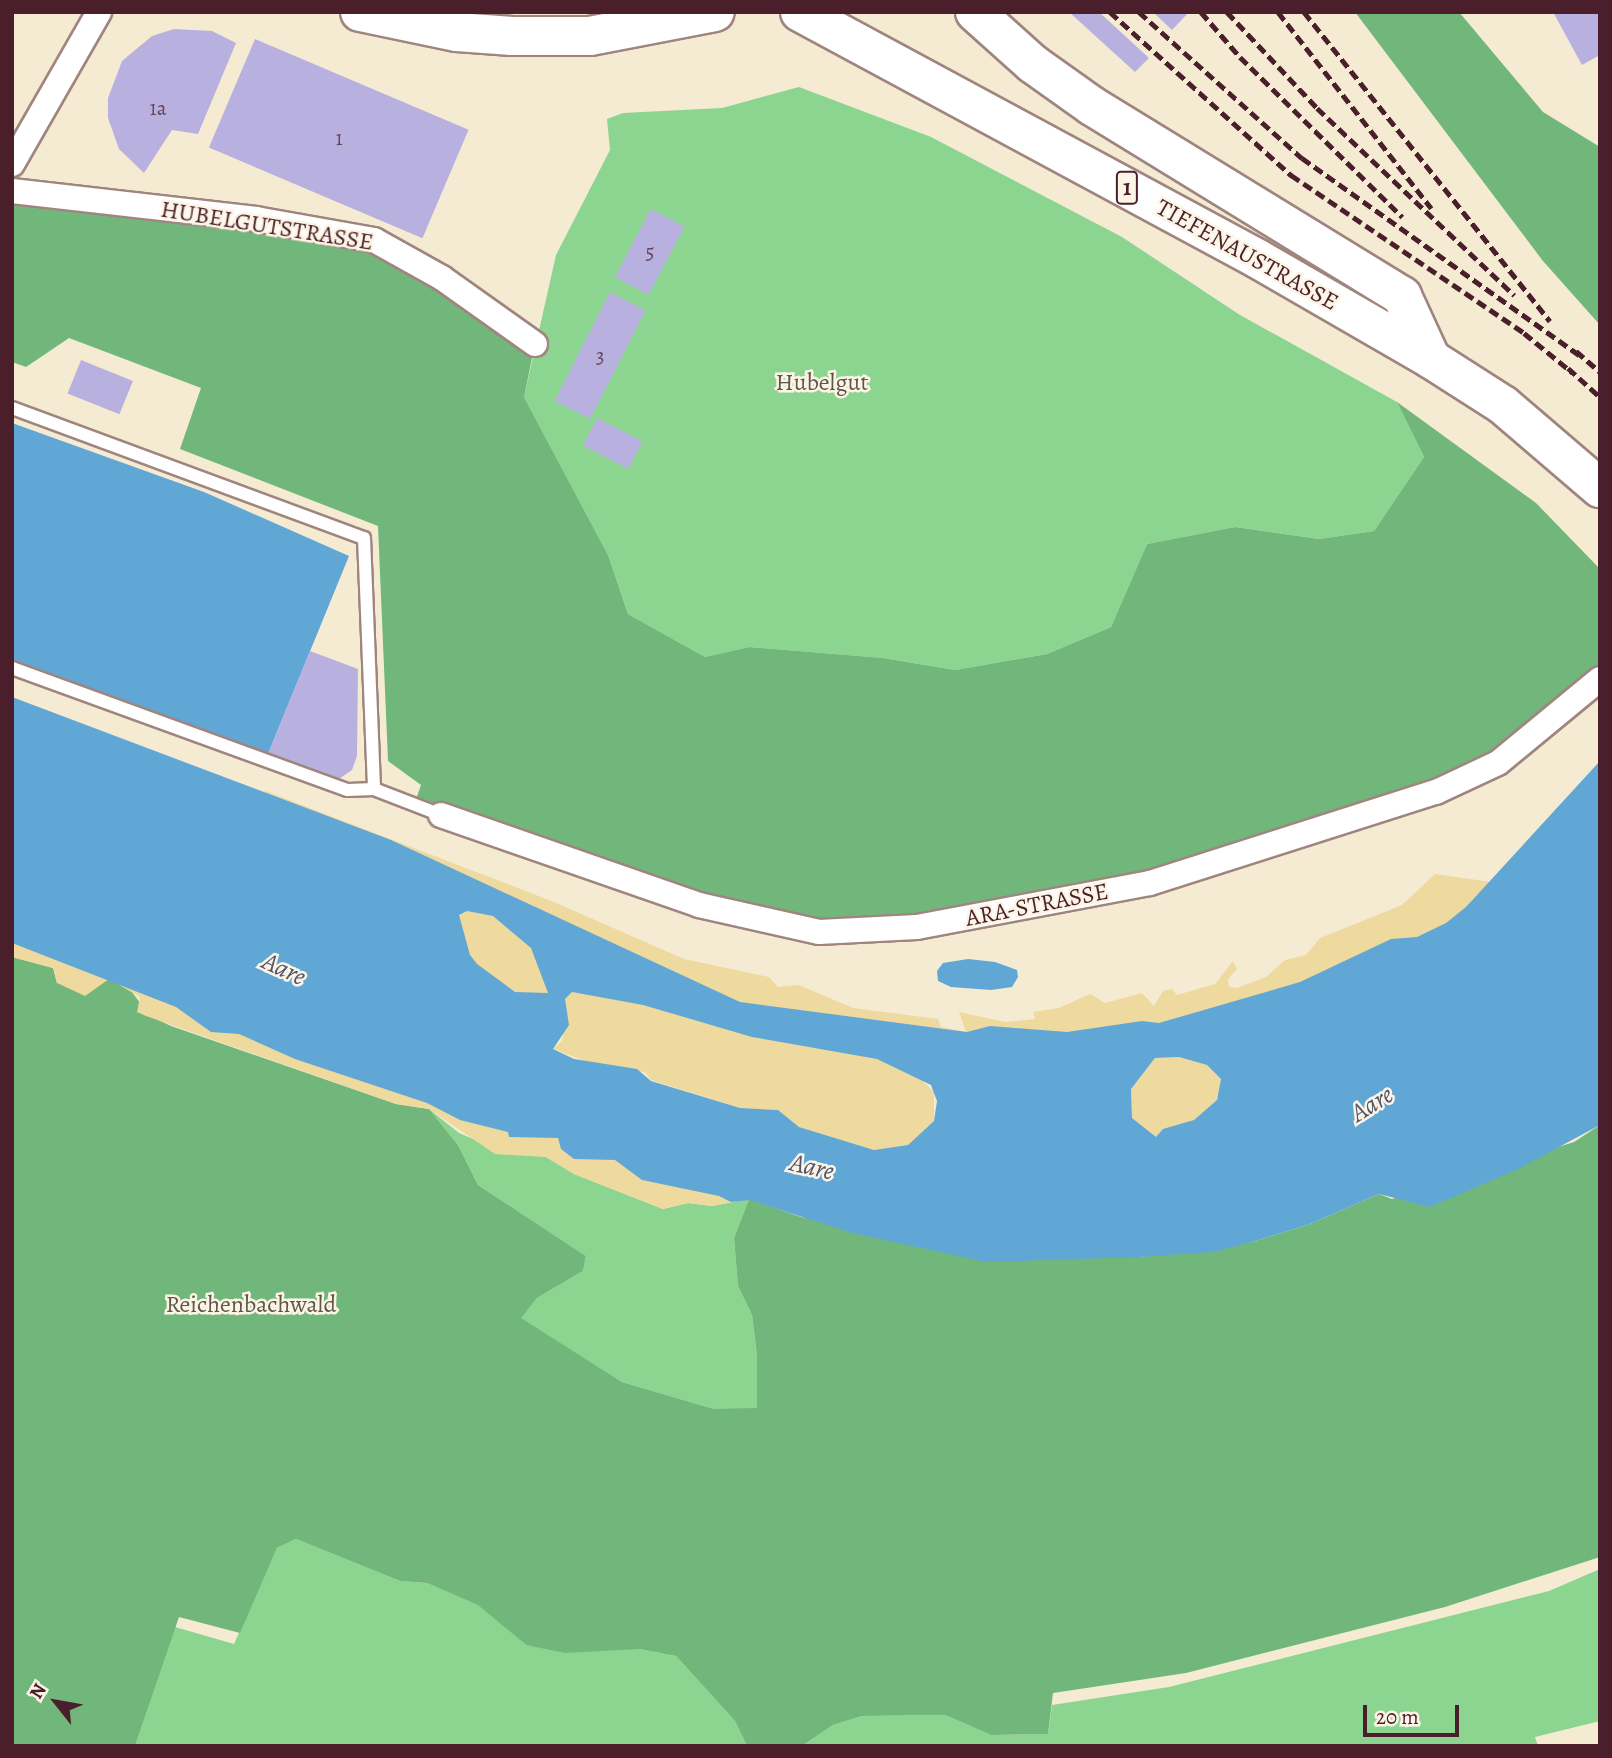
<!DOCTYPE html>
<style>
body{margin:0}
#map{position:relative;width:1612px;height:1758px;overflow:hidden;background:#f5ebd3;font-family:Alegreya,serif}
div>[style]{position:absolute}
.green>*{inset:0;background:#8cd591}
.forest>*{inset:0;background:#71b67b}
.sand>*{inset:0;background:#eeda9e}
.water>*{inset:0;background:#60a7d6}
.building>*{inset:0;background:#b8b1e0;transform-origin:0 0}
.roads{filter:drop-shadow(2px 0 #a0857f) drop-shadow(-2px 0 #a0857f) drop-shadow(0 2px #a0857f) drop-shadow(0 -2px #a0857f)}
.service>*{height:12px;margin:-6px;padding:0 6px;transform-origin:6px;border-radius:6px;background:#fff}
.minor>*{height:24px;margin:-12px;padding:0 12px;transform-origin:12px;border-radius:12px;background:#fff}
.primary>*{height:38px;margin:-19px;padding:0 19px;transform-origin:19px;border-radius:19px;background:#fff}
.rail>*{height:5px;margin-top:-2.5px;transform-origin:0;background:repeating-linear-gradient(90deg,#4a1f2b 0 10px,transparent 0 15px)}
span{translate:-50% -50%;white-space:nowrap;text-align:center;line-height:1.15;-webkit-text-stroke:5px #fcf5e5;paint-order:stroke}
.number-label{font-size:21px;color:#664458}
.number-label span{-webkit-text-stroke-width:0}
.shield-label span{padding:2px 5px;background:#fcf5e5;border:2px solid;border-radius:5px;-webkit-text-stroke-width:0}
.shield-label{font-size:23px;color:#4a1f2b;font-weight:700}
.street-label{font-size:24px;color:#4a1f2b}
.park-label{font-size:24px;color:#5e564a}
.water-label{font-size:26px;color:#53556f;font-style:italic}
.frame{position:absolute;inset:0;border:14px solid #4a1f2b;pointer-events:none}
.north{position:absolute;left:21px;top:1667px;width:70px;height:70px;-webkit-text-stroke:5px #fcf5e5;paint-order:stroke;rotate:301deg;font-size:19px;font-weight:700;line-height:28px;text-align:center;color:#4a1f2b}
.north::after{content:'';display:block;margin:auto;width:24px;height:32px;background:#4a1f2b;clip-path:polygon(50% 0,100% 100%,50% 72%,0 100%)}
.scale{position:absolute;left:1363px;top:1705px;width:96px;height:32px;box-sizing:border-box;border:4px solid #4a1f2b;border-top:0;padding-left:9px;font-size:21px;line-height:24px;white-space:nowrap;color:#4a1f2b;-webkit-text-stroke:5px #fcf5e5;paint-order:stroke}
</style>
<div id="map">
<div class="green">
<i style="clip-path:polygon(799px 87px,931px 137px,1122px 237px,1240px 315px,1397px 402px,1424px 457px,1374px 531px,1319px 539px,1235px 527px,1147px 544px,1111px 627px,1047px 654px,955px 670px,883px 658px,749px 647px,705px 657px,628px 614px,608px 555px,524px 397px,556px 255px,610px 150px,607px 119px,623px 113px,722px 108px)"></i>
<i style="clip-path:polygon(429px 1109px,459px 1133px,504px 1152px,546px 1157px,574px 1174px,663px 1209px,688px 1203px,712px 1206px,749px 1199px,734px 1238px,738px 1286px,752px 1315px,757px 1356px,757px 1409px,714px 1409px,622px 1382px,520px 1318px,537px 1298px,583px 1271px,586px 1256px,478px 1185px,458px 1145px)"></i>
<i style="clip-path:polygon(296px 1539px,400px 1581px,427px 1583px,479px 1605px,526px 1645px,639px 1649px,676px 1656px,735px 1721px,747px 1746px,135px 1746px,175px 1627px,234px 1644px,277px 1548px)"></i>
<i style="clip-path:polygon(1600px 1569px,1600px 1721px,1535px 1737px,1538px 1746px,802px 1746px,833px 1725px,862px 1716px,945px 1715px,991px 1735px,1048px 1734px,1052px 1705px,1169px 1687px,1549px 1591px)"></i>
</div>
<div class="forest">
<i style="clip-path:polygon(1355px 12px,1459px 12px,1543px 112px,1600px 147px,1600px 325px,1543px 261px)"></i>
<i style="clip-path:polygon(12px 191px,374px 240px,535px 344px,524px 397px,608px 555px,628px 614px,705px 657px,749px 647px,883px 658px,955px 670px,1047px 654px,1111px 627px,1147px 544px,1235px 527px,1319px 539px,1374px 531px,1424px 457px,1397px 402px,1536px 503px,1600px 569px,1600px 679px,1498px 763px,1192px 870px,819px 932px,414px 805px,421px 785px,388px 761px,378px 526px,180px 449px,201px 388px,69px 338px,26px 367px,12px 362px)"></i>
<i style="clip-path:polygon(12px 957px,53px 968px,57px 983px,109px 979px,128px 987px,150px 1016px,171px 1026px,396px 1104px,429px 1109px,458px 1145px,478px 1185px,586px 1256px,583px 1271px,537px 1298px,521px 1318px,622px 1382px,714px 1409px,757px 1408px,757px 1356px,752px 1315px,738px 1286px,734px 1238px,749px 1199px,801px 1217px,1067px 1256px,1140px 1257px,1252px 1242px,1310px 1224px,1379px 1194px,1392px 1199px,1574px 1142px,1600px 1125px,1600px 1557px,1445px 1607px,1186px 1673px,1053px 1693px,1048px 1734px,991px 1735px,945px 1715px,862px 1716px,833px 1725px,802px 1746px,747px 1746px,735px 1721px,676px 1656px,639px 1649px,565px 1653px,526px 1645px,478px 1605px,427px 1583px,400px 1581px,296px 1539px,277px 1548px,240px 1633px,179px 1617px,135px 1746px,12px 1746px)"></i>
</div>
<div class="sand">
<i style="clip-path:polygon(263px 790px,554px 902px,684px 959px,769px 977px,778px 987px,799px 985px,853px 1008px,938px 1019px,941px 1027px,966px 1032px,959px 1012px,1005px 1022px,1035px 1019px,1033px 1012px,1059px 1008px,1090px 994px,1105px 1003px,1142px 993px,1154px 1006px,1163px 991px,1172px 989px,1177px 995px,1215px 984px,1233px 961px,1237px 969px,1228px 979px,1229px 987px,1237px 988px,1266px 977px,1285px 960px,1306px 955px,1320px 938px,1402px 905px,1435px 874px,1491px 882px,1493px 899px,1303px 1004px,915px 1073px,934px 1092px,934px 1121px,908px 1145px,874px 1150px,799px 1127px,778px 1110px,740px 1108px,651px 1080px,645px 1072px,598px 1066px,553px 1049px,562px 1041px,565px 1011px,544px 997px,516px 992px,456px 962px)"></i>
<i style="clip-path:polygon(12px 934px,749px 1199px,712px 1206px,688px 1203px,663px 1209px,574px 1174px,546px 1157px,495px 1154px,429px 1109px,396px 1104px,146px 1016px,137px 1012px,140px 997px,109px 979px,85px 996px,57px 983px,53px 968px,12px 957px)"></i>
<i style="clip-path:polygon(1179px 1057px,1207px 1065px,1221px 1079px,1217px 1100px,1194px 1120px,1156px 1137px,1132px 1118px,1131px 1089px,1155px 1058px)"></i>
</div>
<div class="water">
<i style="clip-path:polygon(12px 423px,204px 492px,349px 556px,268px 754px,12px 660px)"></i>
<i style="clip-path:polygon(evenodd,12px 697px,391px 840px,740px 1002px,967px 1032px,990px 1026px,1067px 1032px,1142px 1021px,1159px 1023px,1300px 982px,1391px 939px,1417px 937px,1446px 923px,1466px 907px,1600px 761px,1600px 1125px,1518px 1169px,1430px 1207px,1379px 1194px,1310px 1224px,1252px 1242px,1213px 1252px,1140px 1257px,986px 1262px,852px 1233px,750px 1200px,731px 1202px,719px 1196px,642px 1180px,615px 1160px,574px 1159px,561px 1149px,558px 1138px,509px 1137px,508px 1132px,460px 1120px,427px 1103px,295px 1059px,239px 1034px,211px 1032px,176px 1007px,12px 943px,12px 697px,467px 911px,493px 916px,531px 948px,548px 993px,515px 992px,477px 964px,470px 955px,459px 915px,467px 911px,12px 697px,572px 992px,643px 1005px,752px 1037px,877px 1059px,931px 1085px,937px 1101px,934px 1121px,908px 1145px,874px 1150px,799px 1127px,778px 1110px,740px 1108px,651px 1081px,637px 1069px,574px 1059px,553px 1049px,569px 1025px,565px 999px,572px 992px,12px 697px,1179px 1057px,1207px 1065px,1221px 1079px,1217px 1100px,1194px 1120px,1163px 1129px,1156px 1137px,1132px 1118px,1131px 1089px,1155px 1058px,1179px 1057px)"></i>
<i style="clip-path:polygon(968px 959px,995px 962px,1017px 970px,1018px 977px,1012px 987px,991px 990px,951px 987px,938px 981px,937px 971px,943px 963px)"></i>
</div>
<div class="building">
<i style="clip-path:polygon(1069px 12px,1099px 12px,1149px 58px,1135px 72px)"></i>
<i style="clip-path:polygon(1153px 12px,1189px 12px,1172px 30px)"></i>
<i style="clip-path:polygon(1553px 12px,1600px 12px,1600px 55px,1582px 65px)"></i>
<i style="clip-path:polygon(174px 29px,212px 31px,236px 43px,198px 134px,172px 130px,144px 173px,119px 149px,108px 118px,108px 98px,122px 61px,152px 36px)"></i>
<i style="left:255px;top:39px;width:232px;height:118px;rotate:23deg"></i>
<i style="left:651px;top:209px;width:38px;height:77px;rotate:28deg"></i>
<i style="left:610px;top:292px;width:40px;height:122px;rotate:27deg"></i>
<i style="left:81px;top:360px;width:56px;height:36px;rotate:22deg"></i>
<i style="left:597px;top:418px;width:51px;height:31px;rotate:27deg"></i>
<i style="clip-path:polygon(310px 651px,358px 669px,357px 756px,352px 770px,336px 781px,268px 754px)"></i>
</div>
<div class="roads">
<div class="service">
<i style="left:12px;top:408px;width:375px;rotate:20.3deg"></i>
<i style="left:364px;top:538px;width:251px;rotate:87.7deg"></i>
<i style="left:374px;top:789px;width:72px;rotate:21.2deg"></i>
<i style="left:12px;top:668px;width:357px;rotate:20deg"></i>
<i style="left:348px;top:790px;width:26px;rotate:-2deg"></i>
</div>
<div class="minor">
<i style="left:12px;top:164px;width:175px;rotate:-60.2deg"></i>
<i style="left:12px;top:191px;width:246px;rotate:6.5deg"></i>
<i style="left:256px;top:219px;width:120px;rotate:10.1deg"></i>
<i style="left:374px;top:240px;width:78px;rotate:29.2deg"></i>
<i style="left:442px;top:278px;width:114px;rotate:35.4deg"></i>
<i style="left:441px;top:815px;width:273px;rotate:19.2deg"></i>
<i style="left:699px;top:905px;width:123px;rotate:12.7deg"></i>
<i style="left:819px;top:932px;width:98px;rotate:-2.9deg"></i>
<i style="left:917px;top:927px;width:237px;rotate:-10.7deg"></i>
<i style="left:1150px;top:883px;width:300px;rotate:-17.7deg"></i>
<i style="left:1436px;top:792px;width:68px;rotate:-25.1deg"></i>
<i style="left:1498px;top:763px;width:132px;rotate:-39.5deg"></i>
</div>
<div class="primary">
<i style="left:360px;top:12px;width:99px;rotate:11.7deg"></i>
<i style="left:457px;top:32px;width:55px;rotate:4.2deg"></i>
<i style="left:512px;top:36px;width:78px"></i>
<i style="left:590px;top:36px;width:127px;rotate:-10.9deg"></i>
<i style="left:800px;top:12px;width:520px;rotate:28.34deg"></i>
<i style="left:1258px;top:259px;width:200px;rotate:30deg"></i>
<i style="left:1431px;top:359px;width:85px;rotate:32.6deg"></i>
<i style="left:1503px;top:405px;width:128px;rotate:40.6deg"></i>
<i style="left:975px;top:12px;width:78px;rotate:41.9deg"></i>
<i style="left:1033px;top:64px;width:72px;rotate:35.4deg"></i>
<i style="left:1092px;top:106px;width:364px;rotate:31.5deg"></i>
<i style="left:1402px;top:296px;width:69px;rotate:65.3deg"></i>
</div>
</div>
<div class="rail">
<i style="left:1110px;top:12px;width:244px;rotate:42deg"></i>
<i style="left:1291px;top:175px;width:282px;rotate:34.1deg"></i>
<i style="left:1524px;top:333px;width:63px;rotate:39.2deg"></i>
<i style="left:1139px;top:12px;width:219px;rotate:41.9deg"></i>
<i style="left:1302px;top:158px;width:342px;rotate:35.4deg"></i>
<i style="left:1201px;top:12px;width:60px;rotate:49.1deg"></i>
<i style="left:1240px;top:57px;width:228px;rotate:44.6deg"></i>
<i style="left:1227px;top:12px;width:132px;rotate:46.8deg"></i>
<i style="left:1317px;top:108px;width:272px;rotate:43.5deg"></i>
<i style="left:1278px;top:12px;width:249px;rotate:52deg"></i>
<i style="left:1304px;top:12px;width:395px;rotate:51.5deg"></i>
<i style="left:1576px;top:351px;width:32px;rotate:41deg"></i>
<i style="left:1568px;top:368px;width:43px;rotate:42.2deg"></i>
</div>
<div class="number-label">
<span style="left:158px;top:108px">1a</span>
<span style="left:339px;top:138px">1</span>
<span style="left:650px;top:252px">5</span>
<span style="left:600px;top:356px">3</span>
</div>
<div class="shield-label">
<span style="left:1127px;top:188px">1</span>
</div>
<div class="street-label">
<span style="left:267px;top:226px;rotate:9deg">HUBELGUTSTRASSE</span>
<span style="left:1247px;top:255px;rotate:29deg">TIEFENAUSTRASSE</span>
<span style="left:1037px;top:905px;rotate:-11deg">ARA-STRASSE</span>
</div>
<div class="park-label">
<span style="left:822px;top:383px">Hubelgut</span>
<span style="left:251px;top:1305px">Reichenbachwald</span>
</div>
<div class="water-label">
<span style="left:284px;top:969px;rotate:25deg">Aare</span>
<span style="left:1372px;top:1104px;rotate:-32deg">Aare</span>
<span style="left:812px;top:1167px;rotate:13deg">Aare</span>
</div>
<div class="frame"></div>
<div class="north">N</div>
<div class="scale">20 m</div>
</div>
